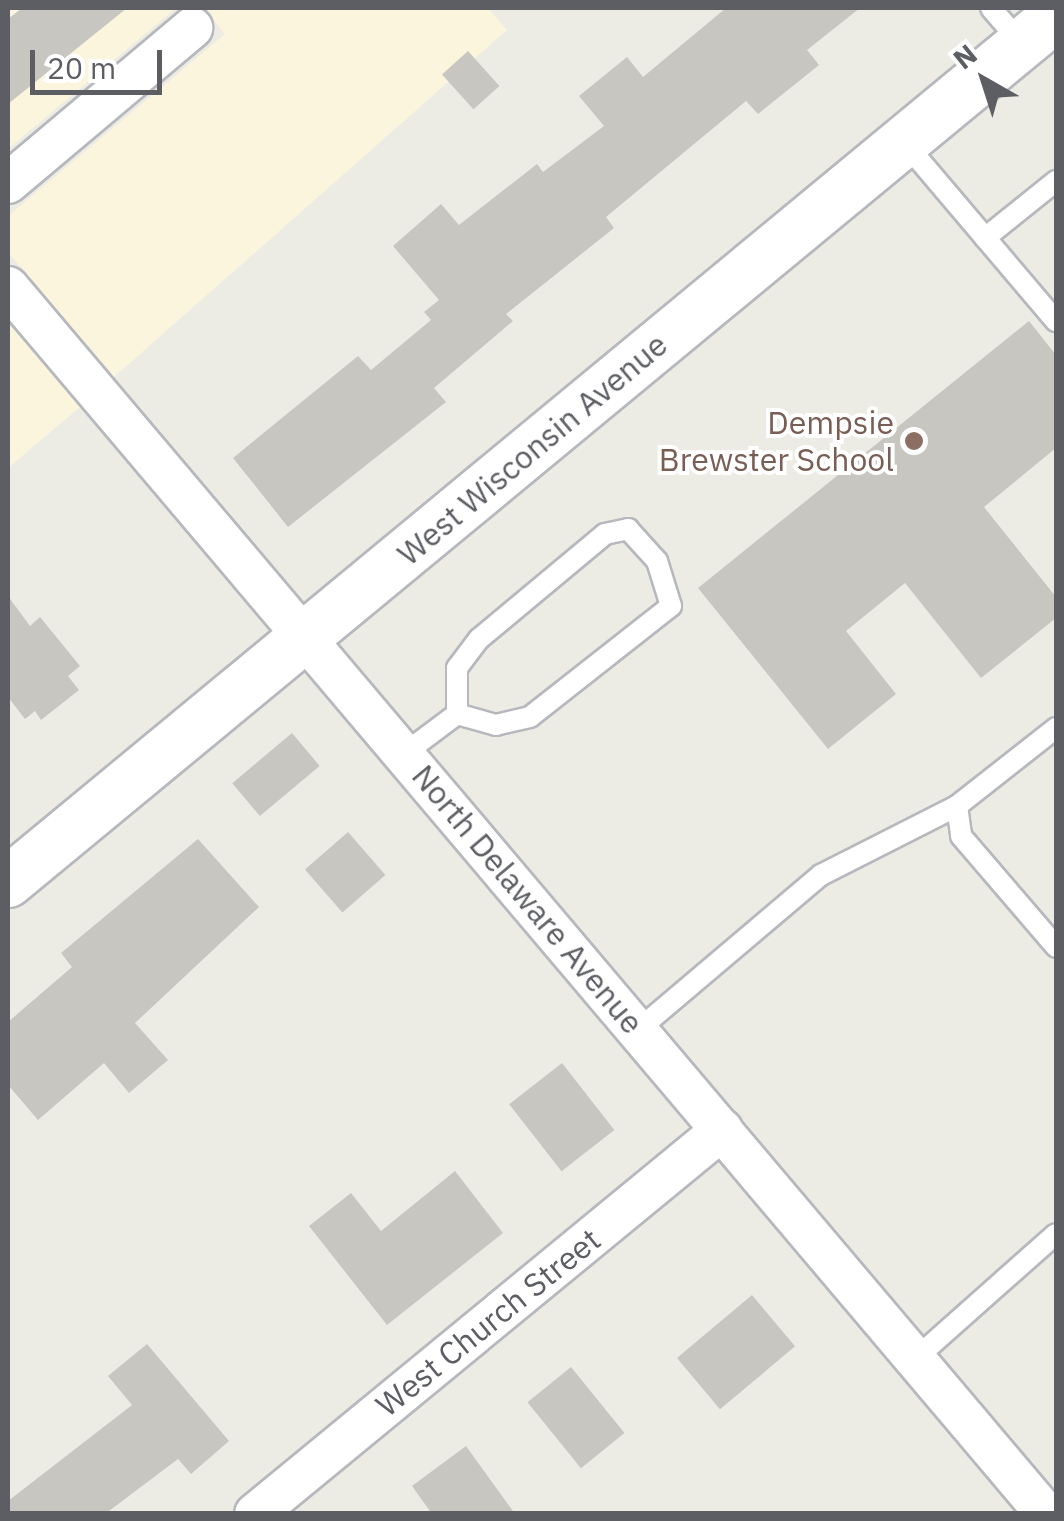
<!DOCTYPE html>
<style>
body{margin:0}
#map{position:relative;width:1064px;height:1521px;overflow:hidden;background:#edece4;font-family:"IBM Plex Sans",sans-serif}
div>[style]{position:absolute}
.commercial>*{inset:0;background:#faf5dc}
.building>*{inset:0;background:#c8c6c1;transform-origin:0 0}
.roads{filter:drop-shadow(2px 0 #b6b8bd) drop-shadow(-2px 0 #b6b8bd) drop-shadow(0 2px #b6b8bd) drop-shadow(0 -2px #b6b8bd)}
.service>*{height:20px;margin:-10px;padding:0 10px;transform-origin:10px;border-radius:10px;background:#fff}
.minor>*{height:40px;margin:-20px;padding:0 20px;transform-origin:20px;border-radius:20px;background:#fff}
.tertiary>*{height:50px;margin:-25px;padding:0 25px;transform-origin:25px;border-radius:25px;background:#fff}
.dots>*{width:28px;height:28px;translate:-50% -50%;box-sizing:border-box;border:5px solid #fff;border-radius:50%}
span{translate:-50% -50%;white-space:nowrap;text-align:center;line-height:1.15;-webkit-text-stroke:8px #fff;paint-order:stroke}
.education-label{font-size:32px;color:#785e54}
.right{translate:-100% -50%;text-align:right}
.street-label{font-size:32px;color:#5c5e63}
.frame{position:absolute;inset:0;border:10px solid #5c5e63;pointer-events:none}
.north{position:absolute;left:934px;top:30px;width:100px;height:100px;-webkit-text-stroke:8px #fff;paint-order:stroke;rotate:321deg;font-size:28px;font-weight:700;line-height:40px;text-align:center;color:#5c5e63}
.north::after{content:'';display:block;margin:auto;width:35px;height:45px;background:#5c5e63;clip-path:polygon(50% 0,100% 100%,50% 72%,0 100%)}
.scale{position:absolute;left:30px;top:50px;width:132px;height:45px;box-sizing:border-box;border:5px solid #5c5e63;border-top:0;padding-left:12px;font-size:30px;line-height:35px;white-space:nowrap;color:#5c5e63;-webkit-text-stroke:8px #fff;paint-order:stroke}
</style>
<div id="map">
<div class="commercial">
<i style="clip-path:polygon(8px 8px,176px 8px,8px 149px)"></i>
<i style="clip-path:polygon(204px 8px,488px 8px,507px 30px,114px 377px,8px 252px,8px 216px,225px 34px)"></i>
<i style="clip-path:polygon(8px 322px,80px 407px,8px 468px)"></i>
</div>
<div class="building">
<i style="clip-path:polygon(22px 8px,127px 8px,8px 104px,8px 19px)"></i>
<i style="clip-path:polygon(726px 8px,860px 8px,807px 50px,819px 65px,758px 114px,746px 101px,606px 217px,614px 228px,506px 314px,513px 321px,434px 388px,446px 402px,288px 527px,233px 458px,358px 356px,371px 370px,431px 320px,424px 312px,439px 300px,393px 246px,441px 204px,459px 225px,537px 164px,543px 172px,604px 126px,579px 96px,627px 57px,643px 77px)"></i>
<i style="left:468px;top:51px;width:47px;height:35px;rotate:48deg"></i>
<i style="clip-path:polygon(1029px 321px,1056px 355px,1056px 448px,984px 507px,1056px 597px,1056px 618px,981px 678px,905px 583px,846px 631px,896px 694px,828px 749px,698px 588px)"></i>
<i style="clip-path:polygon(8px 596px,30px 626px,40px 617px,80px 666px,68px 676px,79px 690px,41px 720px,35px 711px,25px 719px,8px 697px)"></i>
<i style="left:292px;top:733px;width:43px;height:78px;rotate:50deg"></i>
<i style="left:348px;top:832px;width:57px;height:57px;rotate:49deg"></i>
<i style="clip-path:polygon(198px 839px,259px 907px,135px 1023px,168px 1060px,129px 1093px,104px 1063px,38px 1120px,8px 1085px,8px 1022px,72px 967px,61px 953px)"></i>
<i style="left:562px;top:1063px;width:85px;height:67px;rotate:52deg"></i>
<i style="clip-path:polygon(455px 1171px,503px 1233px,387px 1325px,309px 1226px,351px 1193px,381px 1231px)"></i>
<i style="left:752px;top:1295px;width:67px;height:98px;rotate:50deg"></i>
<i style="clip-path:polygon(147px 1344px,229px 1441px,191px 1474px,178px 1459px,105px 1514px,8px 1514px,8px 1501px,132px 1405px,108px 1376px)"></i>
<i style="left:571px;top:1367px;width:85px;height:56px;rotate:51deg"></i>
<i style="clip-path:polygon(466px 1446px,515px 1514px,432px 1514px,412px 1486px)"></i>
</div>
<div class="roads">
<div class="service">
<i style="left:991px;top:8px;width:48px;rotate:49.3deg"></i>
<i style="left:904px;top:142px;width:235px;rotate:49.7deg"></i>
<i style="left:985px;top:238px;width:91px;rotate:-38.8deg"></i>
<i style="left:628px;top:529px;width:43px;rotate:47.8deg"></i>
<i style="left:657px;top:561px;width:47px;rotate:72.7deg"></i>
<i style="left:671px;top:606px;width:179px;rotate:141.8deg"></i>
<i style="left:530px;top:717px;width:35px;rotate:167deg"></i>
<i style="left:496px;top:725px;width:41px;rotate:-164.2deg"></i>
<i style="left:457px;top:714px;width:46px;rotate:-90deg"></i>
<i style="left:457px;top:668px;width:36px;rotate:-53deg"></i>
<i style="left:479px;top:639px;width:164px;rotate:-39.8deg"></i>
<i style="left:605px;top:534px;width:24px;rotate:-12deg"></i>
<i style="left:1056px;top:728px;width:126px;rotate:141.8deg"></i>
<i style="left:957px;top:806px;width:30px;rotate:82deg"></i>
<i style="left:961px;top:836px;width:146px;rotate:49.4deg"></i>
<i style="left:405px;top:753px;width:65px;rotate:-36.9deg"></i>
<i style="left:638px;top:1030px;width:240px;rotate:-40.3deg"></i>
<i style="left:821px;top:875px;width:153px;rotate:-26.9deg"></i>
<i style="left:915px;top:1359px;width:188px;rotate:-41.6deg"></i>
</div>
<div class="minor">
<i style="left:8px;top:183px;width:241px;rotate:-40.1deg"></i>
<i style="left:8px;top:287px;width:1607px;rotate:49.77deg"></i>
<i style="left:255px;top:1514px;width:605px;rotate:-39.43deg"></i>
</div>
<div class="tertiary">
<i style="left:8px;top:882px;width:1360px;rotate:-39.57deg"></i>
</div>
</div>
<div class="dots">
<i style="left:914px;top:441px;background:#8d6e63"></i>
</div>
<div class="education-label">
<span class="right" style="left:894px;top:441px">Dempsie<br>Brewster School</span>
</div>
<div class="street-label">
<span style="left:532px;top:449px;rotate:-40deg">West Wisconsin Avenue</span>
<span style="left:528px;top:899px;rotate:50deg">North Delaware Avenue</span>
<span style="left:488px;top:1322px;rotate:-39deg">West Church Street</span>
</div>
<div class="frame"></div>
<div class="north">N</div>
<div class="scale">20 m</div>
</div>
